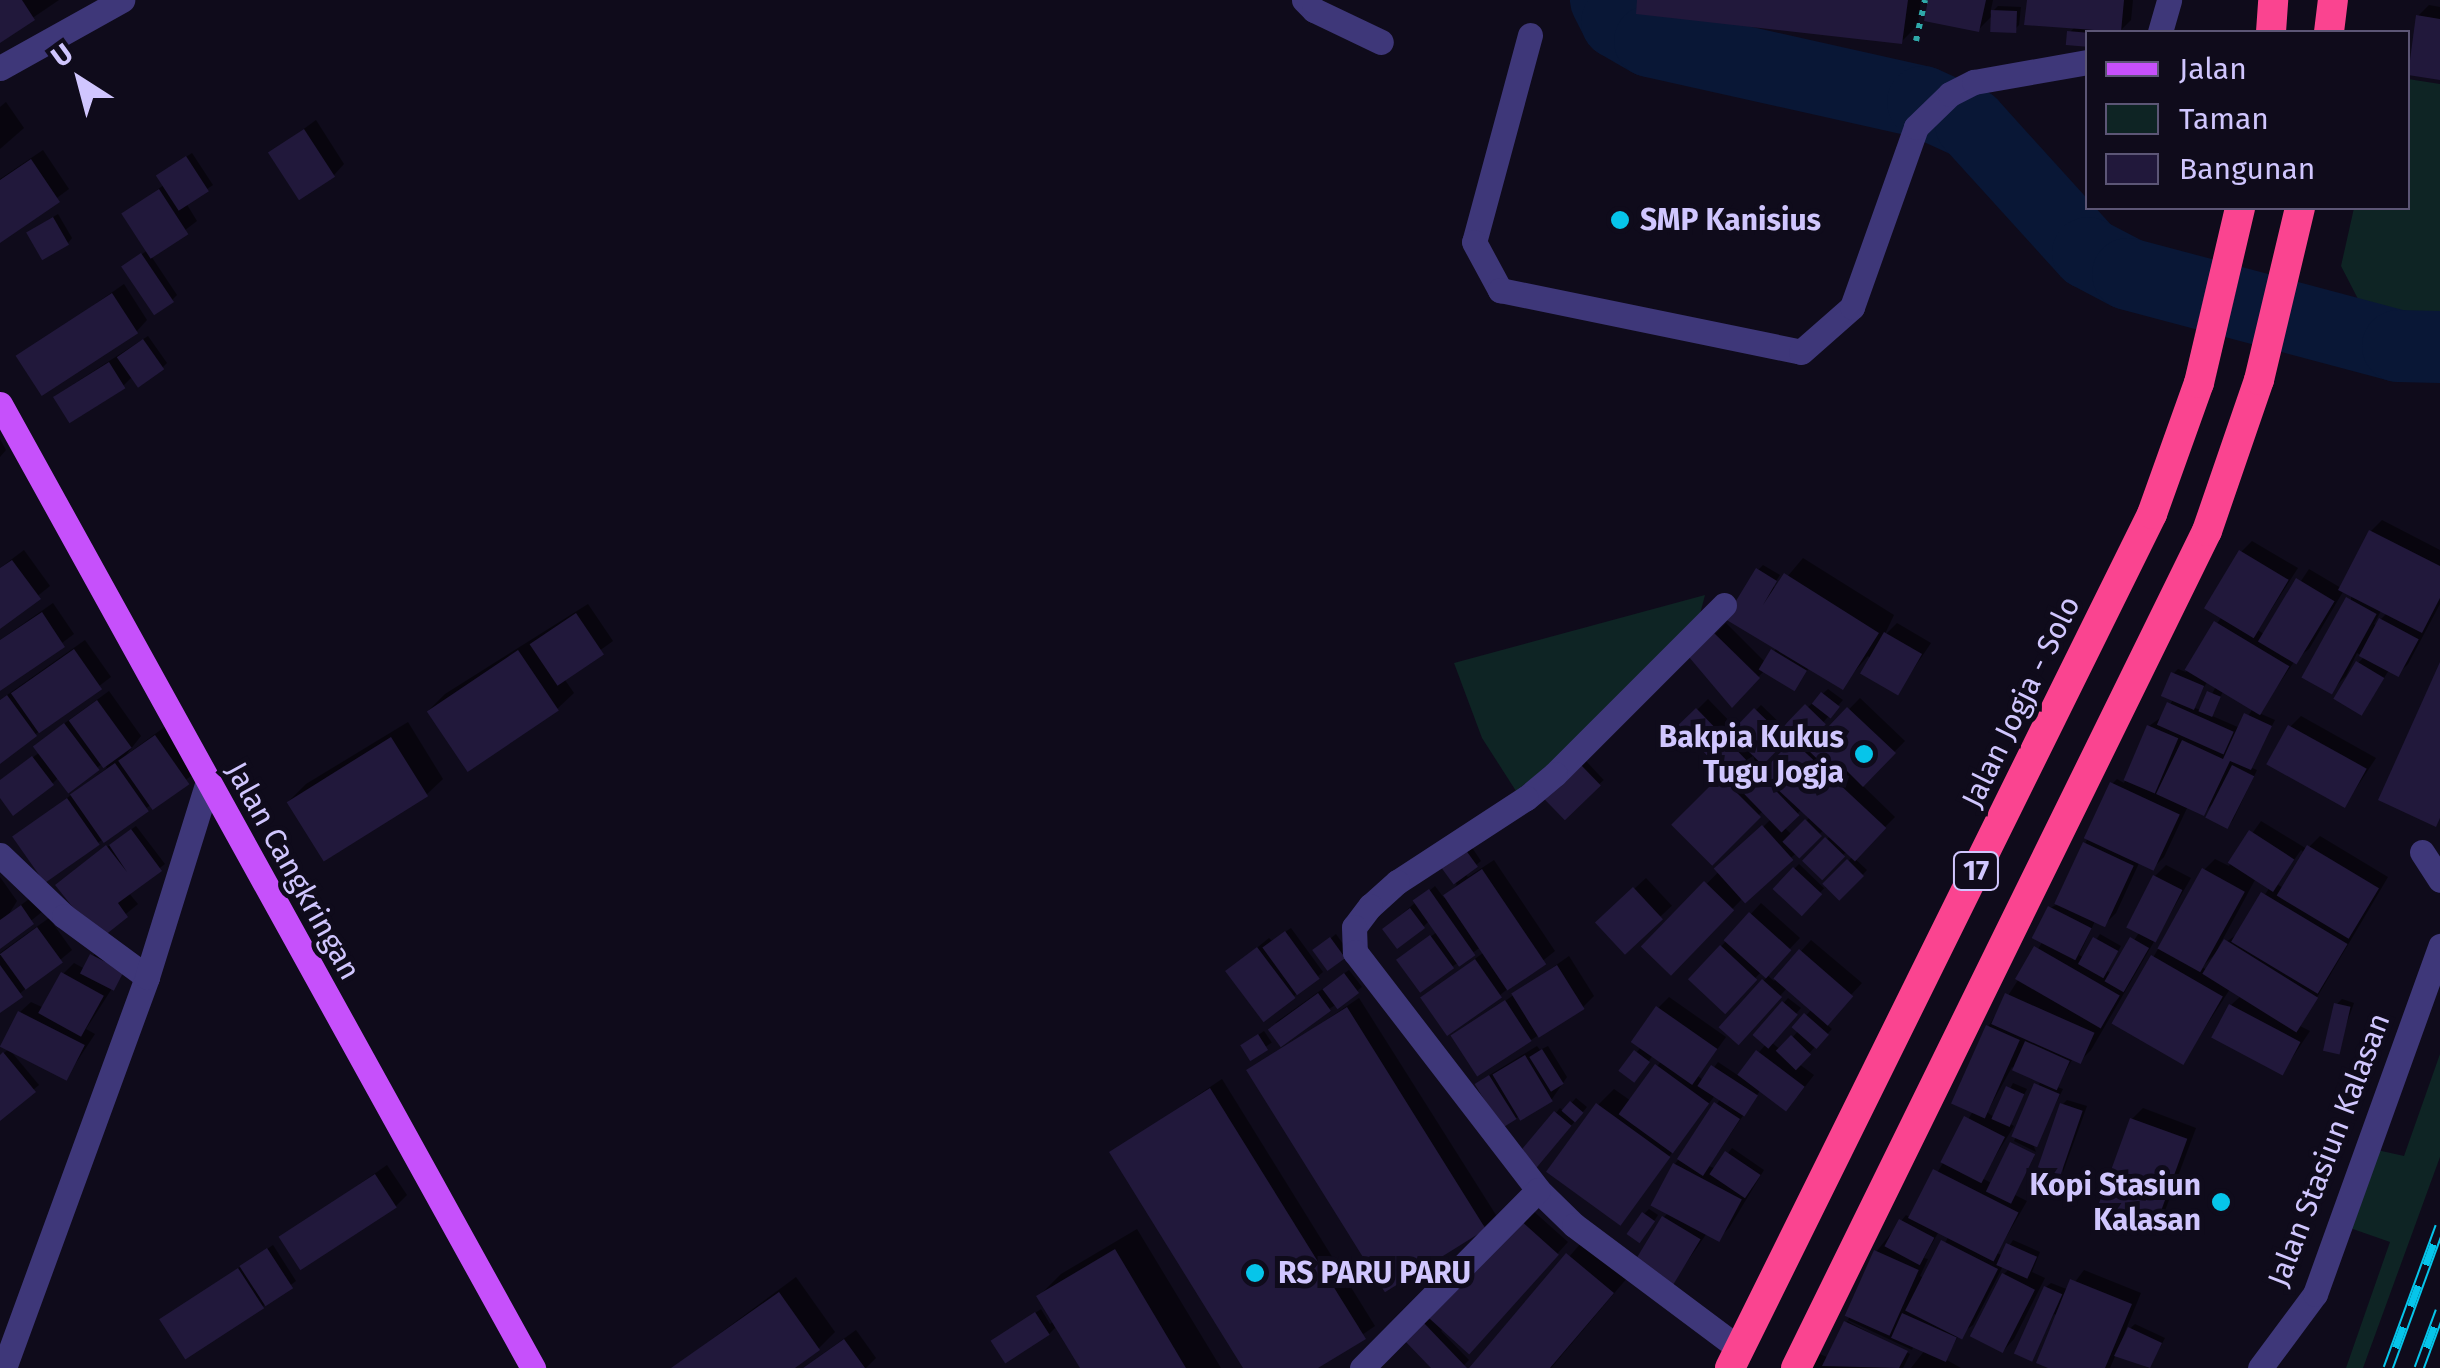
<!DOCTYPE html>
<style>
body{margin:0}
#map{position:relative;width:2440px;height:1368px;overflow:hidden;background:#0f0b1b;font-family:"Fira Sans",sans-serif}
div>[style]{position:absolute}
.green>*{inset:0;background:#0e2424}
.shadow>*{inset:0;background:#0007;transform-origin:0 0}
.river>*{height:72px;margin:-36px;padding:0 36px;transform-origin:36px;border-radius:36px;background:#091736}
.building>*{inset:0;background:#21183b;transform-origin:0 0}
.path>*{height:6px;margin-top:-3px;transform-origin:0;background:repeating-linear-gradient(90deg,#2fa8a9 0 5px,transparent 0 13px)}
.minor>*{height:25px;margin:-12.5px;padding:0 12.5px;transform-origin:12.5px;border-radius:12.5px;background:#3e3779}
.major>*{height:25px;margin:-12.5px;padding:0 12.5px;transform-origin:12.5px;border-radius:12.5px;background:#c650fb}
.highway>*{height:30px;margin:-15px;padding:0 15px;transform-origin:15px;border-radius:15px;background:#fa4490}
.rail>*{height:11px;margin-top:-5.5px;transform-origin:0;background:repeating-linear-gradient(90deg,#0f0b1b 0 22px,#06c5ea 0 44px);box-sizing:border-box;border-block:2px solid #06c5ea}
.dots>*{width:28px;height:28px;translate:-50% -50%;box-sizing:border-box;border:5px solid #0f0b1b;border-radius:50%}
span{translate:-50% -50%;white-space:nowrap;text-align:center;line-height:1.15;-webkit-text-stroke:10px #0f0b1b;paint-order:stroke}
.shield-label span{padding:2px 8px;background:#0f0b1b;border:2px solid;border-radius:8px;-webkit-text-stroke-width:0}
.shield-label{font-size:28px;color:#d0c6fe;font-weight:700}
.poi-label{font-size:30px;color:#d0c6fe;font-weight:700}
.left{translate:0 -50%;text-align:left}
.right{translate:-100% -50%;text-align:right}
.street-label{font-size:30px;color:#d0c6fe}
.legend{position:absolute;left:2085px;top:30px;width:325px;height:180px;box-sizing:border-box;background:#0f0b1b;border:2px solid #5c5676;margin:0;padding:12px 18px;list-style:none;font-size:30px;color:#d0c6fe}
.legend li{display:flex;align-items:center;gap:20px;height:50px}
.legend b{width:50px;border:2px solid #5c5676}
.north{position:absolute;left:30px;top:30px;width:100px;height:100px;-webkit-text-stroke:8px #0f0b1b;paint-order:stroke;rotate:324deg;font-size:28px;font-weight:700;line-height:40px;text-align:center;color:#d0c6fe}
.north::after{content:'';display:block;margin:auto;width:35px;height:45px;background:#d0c6fe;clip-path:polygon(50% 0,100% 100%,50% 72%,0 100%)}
</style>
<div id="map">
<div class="green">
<i style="clip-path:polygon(2408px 79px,2440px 84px,2440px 322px,2405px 334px,2373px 328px,2341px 266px,2354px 208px,2408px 208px)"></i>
<i style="clip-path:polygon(1705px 595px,1700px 614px,1554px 761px,1516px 791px,1482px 738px,1454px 663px)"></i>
<i style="clip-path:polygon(2440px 1054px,2440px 1157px,2363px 1368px,2346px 1368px,2390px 1242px,2350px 1228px,2377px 1150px,2404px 1156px)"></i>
</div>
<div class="shadow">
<i style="clip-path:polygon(0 0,59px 0,0 40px)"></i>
<i style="clip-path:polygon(1640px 0,1921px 0,1918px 25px,1901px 42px)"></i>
<i style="clip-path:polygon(1931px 0,1993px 0,1990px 14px,1998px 6px,2021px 7px,2019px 25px,2014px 30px,1993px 15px,1978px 30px)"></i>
<i style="clip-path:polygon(2029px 0,2133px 0,2131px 20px,2120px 31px,2088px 32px,2088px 44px,2070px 32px,2075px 27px)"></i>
<i style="clip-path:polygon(2429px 5px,2440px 7px,2440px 77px,2418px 16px)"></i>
<i style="clip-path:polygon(6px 102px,24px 128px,0 149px,0 107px)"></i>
<i style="clip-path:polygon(316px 120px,344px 164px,334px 175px,271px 153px)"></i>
<i style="clip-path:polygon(43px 150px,69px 189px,0 240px,0 179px)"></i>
<i style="clip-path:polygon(192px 153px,213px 185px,186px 203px,197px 221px,151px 256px,177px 295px,172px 300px,129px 263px,148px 250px,125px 214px,165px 184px,164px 171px)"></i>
<i style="clip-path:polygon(58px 214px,72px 238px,68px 243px,35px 228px)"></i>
<i style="clip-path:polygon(124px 284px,147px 320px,137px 331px,19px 357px)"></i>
<i style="clip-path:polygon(148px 336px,167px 363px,162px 368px,133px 376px,123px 386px,55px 396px)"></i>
<i style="clip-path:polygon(0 439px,6px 450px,0 457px)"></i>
<i style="clip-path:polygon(evenodd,2382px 520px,2440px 550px,2440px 604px,2408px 664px,2397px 675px,2389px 670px,2365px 708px,2358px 663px,2364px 657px,2357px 653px,2346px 676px,2331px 691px,2352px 594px,2344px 590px,2309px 649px,2296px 659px,2259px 713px,2275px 720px,2250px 767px,2257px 770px,2233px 820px,2229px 825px,2218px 798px,2204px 813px,2188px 806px,2164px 857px,2153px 868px,2140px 861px,2116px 913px,2105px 924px,2096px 919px,2079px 955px,2084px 958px,2100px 934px,2121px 946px,2107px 971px,2113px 974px,2140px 931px,2155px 876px,2166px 865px,2191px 878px,2091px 1050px,2080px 1061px,2073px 1058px,2057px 1087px,2063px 1089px,2034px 1147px,2036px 1152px,2014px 1141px,2041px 1080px,2012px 1067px,1987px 1112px,1995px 1118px,2013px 1083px,2027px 1089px,2009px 1123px,2014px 1126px,1982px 1178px,1993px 1184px,2011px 1145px,2034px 1157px,2015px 1195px,2027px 1201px,1997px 1253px,2003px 1256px,2013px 1240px,2040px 1252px,2032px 1272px,2045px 1278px,2014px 1339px,2004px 1350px,2002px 1276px,2009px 1269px,2003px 1266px,1973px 1325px,1959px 1335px,1945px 1359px,1961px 1368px,1911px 1368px,1925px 1350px,1914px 1345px,1912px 1350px,1848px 1320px,1876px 1252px,1906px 1215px,1911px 1218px,1973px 1111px,1988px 1027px,2043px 941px,2050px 908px,2058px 904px,2112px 784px,2117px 779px,2124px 783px,2149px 726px,2163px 716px,2174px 698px,2173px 674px,2178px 669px,2186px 672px,2222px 616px,2241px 552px,2252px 541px,2298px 568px,2258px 630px,2265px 635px,2309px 569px,2341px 588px,2371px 531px,2382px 520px,2382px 609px,2388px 612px,2375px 625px,2374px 624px,2382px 609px,2382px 520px,2208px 680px,2217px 685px,2202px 711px,2193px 707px,2208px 680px,2382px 520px,2224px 690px,2254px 707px,2240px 728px,2210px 715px,2224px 690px,2382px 520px,1939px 1231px,1949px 1236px,1924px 1278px,1920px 1276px,1928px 1259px,1924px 1258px,1939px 1231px)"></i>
<i style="clip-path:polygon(24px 550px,50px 586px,0 626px,0 568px)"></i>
<i style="clip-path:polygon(1803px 558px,1894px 615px,1884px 636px,1897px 623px,1931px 643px,1898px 692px,1868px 656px,1842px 686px,1810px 666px,1799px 684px,1765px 670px,1732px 704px,1692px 657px,1726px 623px,1766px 663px,1778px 646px,1747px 627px,1758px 570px,1763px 565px,1780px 575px,1773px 586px,1777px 589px)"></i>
<i style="clip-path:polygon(53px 603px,74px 634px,0 689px,0 640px)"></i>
<i style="clip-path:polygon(588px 604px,613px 641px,563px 677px,574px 693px,557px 709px,429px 710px,445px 694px)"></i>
<i style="clip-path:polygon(85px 640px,111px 677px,0 761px,0 700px)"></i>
<i style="clip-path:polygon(evenodd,1828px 689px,1843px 700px,1811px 736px,1817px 742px,1860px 698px,1905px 741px,1862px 785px,1895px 817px,1854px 858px,1867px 870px,1841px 898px,1825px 887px,1852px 857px,1846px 852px,1821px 877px,1805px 861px,1830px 836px,1824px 830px,1743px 898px,1671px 971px,1645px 946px,1771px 819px,1763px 811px,1712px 861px,1674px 823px,1726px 772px,1682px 725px,1708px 699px,1737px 729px,1761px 705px,1785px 728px,1828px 689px,1791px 732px,1797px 738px,1771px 765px,1765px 759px,1791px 732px,1828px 689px,1802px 809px,1810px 817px,1792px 835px,1784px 827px,1802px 809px)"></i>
<i style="clip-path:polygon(109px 691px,141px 736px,126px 755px,166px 726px,198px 771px,46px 880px,15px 837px,107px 768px,103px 763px,69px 790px,59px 777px,52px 784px,0 794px,0 782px,40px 752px,47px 736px)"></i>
<i style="clip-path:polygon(2301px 716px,2376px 758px,2345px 805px,2290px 727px)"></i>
<i style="clip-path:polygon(408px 722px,443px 779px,426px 795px,289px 801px,306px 784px)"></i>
<i style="left:1586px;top:761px;width:26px;height:54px;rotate:47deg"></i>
<i style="clip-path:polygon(evenodd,2261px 821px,2307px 849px,2320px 836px,2388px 877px,2300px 1026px,2310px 1031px,2282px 1073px,2231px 1005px,2241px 996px,2230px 989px,2183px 1062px,2115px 1023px,2204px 870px,2215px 859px,2229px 866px,2261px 821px,2301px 850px,2305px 853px,2283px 888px,2277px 884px,2301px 850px,2261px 821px,2256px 878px,2270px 887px,2240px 932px,2218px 948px,2256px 878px,2261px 821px,2215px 954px,2207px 970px,2202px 967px,2215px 954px)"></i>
<i style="clip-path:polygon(136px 826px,165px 864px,128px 892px,138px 904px,99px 936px,70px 874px)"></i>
<i style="clip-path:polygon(1471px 846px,1481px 861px,1465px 874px,1468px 877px,1494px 860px,1555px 951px,1500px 995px,1424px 998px,1484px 952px,1481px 947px,1453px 966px,1404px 956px,1437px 932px,1429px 921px,1424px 926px,1390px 924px,1435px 886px,1444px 898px,1457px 885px,1444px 867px)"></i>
<i style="left:1799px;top:864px;width:35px;height:34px;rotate:44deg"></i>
<i style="clip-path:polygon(0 877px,17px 901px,9px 914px,33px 896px,43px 911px,0 946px)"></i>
<i style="left:1646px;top:878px;width:38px;height:65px;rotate:47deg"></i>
<i style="clip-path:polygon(1761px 903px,1800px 938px,1766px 974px,1774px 981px,1811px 940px,1862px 983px,1825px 1023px,1832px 1029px,1799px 1064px,1814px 1075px,1797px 1097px,1761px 1089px,1709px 1166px,1716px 1169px,1732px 1148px,1764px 1170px,1729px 1228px,1718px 1239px,1707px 1233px,1671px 1285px,1664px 1217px,1669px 1212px,1675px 1164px,1721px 1098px,1716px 1094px,1620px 1222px,1598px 1105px,1614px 1089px,1631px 1101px,1662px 1060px,1654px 1054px,1639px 1074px,1622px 1069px,1642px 1046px,1658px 1008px,1669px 997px,1726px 1037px,1698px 1076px,1704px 1081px,1718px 1062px,1739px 1076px,1766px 1044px,1756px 1035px,1788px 998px,1801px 1008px,1771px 1042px,1781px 1050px,1799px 1030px,1795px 1027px,1812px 1009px,1787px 988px,1739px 1042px,1722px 1027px,1768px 976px,1762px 971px,1724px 1010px,1691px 979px)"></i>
<i style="clip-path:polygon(49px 918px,72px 950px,0 1010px,0 953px)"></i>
<i style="clip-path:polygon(1291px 928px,1323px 972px,1294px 996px,1228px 971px,1269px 938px,1272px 941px)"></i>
<i style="clip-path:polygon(1336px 934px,1348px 951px,1329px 968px,1321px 946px)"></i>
<i style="clip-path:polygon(97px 950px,127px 965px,86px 1029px,95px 1034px,66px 1078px,20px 1012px,31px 1002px,44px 1008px,63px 974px,74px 963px,85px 969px)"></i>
<i style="clip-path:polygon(1569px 956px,1594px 996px,1583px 1007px,1531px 1040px,1454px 1037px)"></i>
<i style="clip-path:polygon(1349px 970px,1362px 987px,1357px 991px,1329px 1009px,1275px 1023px)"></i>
<i style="clip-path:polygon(1359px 998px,1496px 1215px,1485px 1226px,1250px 1071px)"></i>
<i style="clip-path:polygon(2342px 999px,2354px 1003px,2336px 1053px,2337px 1004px)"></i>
<i style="left:1264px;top:1031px;width:14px;height:25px;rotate:56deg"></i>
<i style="clip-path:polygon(1537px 1046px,1540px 1050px,1548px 1046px,1567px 1077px,1552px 1099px,1505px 1124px,1483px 1079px)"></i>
<i style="clip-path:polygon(9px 1049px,39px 1085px,0 1117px,0 1056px)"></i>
<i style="clip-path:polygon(1222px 1079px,1375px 1326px,1314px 1368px,1246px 1368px,1113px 1152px)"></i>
<i style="clip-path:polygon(1576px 1098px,1587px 1107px,1541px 1161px,1556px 1113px,1560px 1108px,1564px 1111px)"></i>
<i style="clip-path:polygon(2067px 1100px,2087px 1106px,2063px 1172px,2062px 1105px)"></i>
<i style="clip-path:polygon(2143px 1108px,2196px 1128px,2163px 1216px,2152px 1227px,2132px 1119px)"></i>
<i style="clip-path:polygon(387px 1165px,407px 1195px,396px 1206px,282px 1238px)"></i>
<i style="clip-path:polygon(1531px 1209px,1568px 1242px,1479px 1339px,1444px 1328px,1441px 1331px,1469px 1360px,1461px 1368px,1434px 1368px,1408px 1340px)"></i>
<i style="clip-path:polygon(1649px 1209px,1658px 1215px,1644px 1236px,1644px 1214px)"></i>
<i style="clip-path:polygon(1137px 1229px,1221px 1368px,1083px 1368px,1057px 1326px,1049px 1334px,999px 1337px,1041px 1309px,1050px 1324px,1054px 1321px,1039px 1296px,1061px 1274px)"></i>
<i style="clip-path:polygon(1589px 1234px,1633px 1271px,1551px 1368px,1472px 1368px)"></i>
<i style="clip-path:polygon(273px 1245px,296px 1281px,263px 1306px,162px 1319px)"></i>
<i style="clip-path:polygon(2084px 1270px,2141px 1293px,2124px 1334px,2135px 1324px,2165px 1338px,2149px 1368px,2116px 1354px,2110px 1368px,2055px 1368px,2058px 1316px,2054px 1314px,2031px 1359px,2046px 1287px,2051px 1283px,2069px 1290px)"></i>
<i style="clip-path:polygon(796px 1277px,835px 1332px,819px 1348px,791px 1368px,673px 1368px)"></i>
<i style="clip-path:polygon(1847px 1321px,1910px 1354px,1903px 1368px,1805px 1368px,1818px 1353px,1829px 1358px)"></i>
<i style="clip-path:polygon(856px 1330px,876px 1358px,866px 1368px,803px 1368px)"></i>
</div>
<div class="river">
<i style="left:1606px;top:0;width:25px;rotate:63deg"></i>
<i style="left:1617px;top:22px;width:38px;rotate:30deg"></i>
<i style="left:1650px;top:41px;width:280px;rotate:12.6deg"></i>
<i style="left:1923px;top:102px;width:53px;rotate:24.6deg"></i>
<i style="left:1971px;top:124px;width:174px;rotate:47.8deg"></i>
<i style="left:2088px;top:253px;width:45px;rotate:27.7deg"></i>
<i style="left:2128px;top:274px;width:279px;rotate:14.9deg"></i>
<i style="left:2398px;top:346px;width:42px;rotate:1.4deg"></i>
</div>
<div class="building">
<i style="clip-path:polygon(0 0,22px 0,35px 20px,0 43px)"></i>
<i style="clip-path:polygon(1637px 0,1908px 0,1902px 44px,1636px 14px)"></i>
<i style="clip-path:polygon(1928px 0,1986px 0,1979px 32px,1924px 21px)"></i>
<i style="clip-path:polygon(2027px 0,2124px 0,2121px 32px,2024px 25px)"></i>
<i style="left:1991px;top:10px;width:26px;height:22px;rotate:2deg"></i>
<i style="clip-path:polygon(2416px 15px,2440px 19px,2440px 80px,2408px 75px)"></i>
<i style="left:2067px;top:31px;width:21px;height:14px;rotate:5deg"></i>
<i style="left:304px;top:129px;width:57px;height:43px;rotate:57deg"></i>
<i style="left:186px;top:156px;width:42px;height:36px;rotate:57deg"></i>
<i style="clip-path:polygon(31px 159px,60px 202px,0 243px,0 180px)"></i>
<i style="left:159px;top:189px;width:54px;height:45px;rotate:57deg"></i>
<i style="left:53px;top:217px;width:32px;height:31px;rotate:60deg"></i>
<i style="left:141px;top:253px;width:59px;height:24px;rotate:56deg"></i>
<i style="left:112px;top:293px;width:48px;height:115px;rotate:57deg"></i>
<i style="left:143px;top:339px;width:37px;height:32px;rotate:55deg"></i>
<i style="left:109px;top:362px;width:31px;height:66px;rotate:58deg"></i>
<i style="clip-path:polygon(2369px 530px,2440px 566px,2440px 598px,2422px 633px,2338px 590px)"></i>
<i style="left:2239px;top:550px;width:58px;height:68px;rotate:31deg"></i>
<i style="clip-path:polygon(12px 560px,41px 599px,0 629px,0 568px)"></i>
<i style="clip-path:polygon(1756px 568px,1777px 581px,1763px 605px,1784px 573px,1879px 633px,1843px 690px,1725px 619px)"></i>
<i style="left:2296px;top:578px;width:45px;height:74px;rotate:31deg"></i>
<i style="left:2346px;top:597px;width:35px;height:92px;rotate:29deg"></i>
<i style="clip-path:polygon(42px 612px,65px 647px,0 691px,0 640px)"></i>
<i style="left:576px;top:613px;width:50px;height:56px;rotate:56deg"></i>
<i style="left:2379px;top:618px;width:45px;height:43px;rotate:28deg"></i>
<i style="left:2214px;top:621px;width:88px;height:57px;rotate:31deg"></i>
<i style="clip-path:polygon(1713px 632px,1760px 678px,1732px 708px,1689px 657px)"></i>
<i style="left:1884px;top:632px;width:44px;height:48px;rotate:30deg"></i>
<i style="left:74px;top:649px;width:49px;height:77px;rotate:55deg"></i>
<i style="left:1771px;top:649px;width:42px;height:24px;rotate:31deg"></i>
<i style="left:518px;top:650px;width:73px;height:110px;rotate:56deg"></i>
<i style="left:2356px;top:661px;width:33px;height:44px;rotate:31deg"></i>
<i style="clip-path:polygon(2440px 662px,2440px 818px,2436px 827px,2378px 800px)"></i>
<i style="left:2171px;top:672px;width:36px;height:26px;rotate:23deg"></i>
<i style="left:2207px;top:691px;width:15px;height:22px;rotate:23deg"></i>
<i style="left:1821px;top:692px;width:24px;height:15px;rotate:38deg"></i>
<i style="clip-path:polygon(7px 695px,37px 736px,0 764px,0 700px)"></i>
<i style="left:97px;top:700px;width:59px;height:35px;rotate:54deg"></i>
<i style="left:2167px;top:702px;width:73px;height:25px;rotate:24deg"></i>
<i style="left:1805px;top:704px;width:29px;height:33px;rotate:44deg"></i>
<i style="clip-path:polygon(1847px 707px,1896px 753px,1863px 787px,1847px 771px,1839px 780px,1807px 749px)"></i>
<i style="left:1696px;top:708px;width:149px;height:25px;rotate:46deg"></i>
<i style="left:1754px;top:708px;width:46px;height:35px;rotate:44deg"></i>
<i style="clip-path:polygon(2244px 713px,2272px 726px,2251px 770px,2230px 761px,2204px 816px,2156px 794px,2182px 740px,2223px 759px)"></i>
<i style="left:64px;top:723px;width:59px;height:39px;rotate:53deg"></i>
<i style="left:2147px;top:725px;width:34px;height:60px;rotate:23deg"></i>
<i style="left:2288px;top:725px;width:90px;height:45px;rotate:29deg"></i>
<i style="left:155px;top:735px;width:60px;height:45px;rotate:55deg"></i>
<i style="left:391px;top:737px;width:70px;height:123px;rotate:58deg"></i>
<i style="left:1792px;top:740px;width:129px;height:46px;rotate:43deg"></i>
<i style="clip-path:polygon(32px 756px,54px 785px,13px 816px,0 798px,0 780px)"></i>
<i style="left:115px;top:763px;width:59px;height:55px;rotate:55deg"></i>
<i style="left:1580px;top:764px;width:30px;height:50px;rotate:46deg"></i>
<i style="left:2232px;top:765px;width:25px;height:59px;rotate:27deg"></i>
<i style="left:1720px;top:776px;width:58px;height:69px;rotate:45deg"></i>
<i style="left:2110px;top:782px;width:77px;height:62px;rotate:25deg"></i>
<i style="left:67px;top:798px;width:57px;height:67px;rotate:55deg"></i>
<i style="left:1805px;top:819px;width:24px;height:32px;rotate:45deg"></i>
<i style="left:1762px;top:825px;width:47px;height:65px;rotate:48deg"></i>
<i style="clip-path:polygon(131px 829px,162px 871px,118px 903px,128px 917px,99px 940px,55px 885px,106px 845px,127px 872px,109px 845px)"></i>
<i style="left:2249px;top:830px;width:54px;height:39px;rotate:33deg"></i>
<i style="left:1825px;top:837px;width:28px;height:33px;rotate:44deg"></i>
<i style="left:2083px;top:842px;width:56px;height:68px;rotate:25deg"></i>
<i style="left:2307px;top:845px;width:84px;height:59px;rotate:31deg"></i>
<i style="left:1465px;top:849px;width:22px;height:30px;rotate:54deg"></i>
<i style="left:1847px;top:859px;width:24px;height:35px;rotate:45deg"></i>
<i style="left:1793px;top:867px;width:40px;height:30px;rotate:43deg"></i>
<i style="left:2202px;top:868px;width:49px;height:92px;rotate:29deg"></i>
<i style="left:1482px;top:869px;width:115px;height:47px;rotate:56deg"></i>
<i style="left:2153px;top:875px;width:33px;height:59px;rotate:27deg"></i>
<i style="left:1704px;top:881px;width:42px;height:91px;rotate:44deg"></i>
<i style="left:1633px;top:887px;width:44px;height:52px;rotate:47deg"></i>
<i style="left:1429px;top:889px;width:81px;height:20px;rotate:55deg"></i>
<i style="left:2261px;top:892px;width:101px;height:58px;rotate:31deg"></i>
<i style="clip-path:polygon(21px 905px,34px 924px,0 949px,0 920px)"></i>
<i style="left:2048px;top:906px;width:49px;height:36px;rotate:27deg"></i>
<i style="left:1410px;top:908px;width:25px;height:35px;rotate:53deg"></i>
<i style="left:1749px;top:912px;width:57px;height:38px;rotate:42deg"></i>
<i style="left:37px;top:927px;width:44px;height:46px;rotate:54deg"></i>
<i style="left:1285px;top:931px;width:59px;height:28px;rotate:54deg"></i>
<i style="left:1430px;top:935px;width:41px;height:42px;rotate:54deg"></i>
<i style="left:1330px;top:937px;width:26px;height:22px;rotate:54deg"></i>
<i style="left:2093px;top:937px;width:29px;height:31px;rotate:29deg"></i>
<i style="left:2130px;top:937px;width:22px;height:51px;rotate:30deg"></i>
<i style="left:2224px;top:939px;width:111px;height:41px;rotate:32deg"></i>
<i style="left:1720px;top:945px;width:51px;height:47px;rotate:43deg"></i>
<i style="left:2034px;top:946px;width:99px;height:38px;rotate:30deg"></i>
<i style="left:1257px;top:947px;width:64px;height:40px;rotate:53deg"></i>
<i style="left:1799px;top:949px;width:72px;height:39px;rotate:41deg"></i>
<i style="left:90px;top:954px;width:38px;height:22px;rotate:27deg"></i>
<i style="left:2151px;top:955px;width:83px;height:79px;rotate:30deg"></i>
<i style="left:1475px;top:959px;width:47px;height:67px;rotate:55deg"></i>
<i style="clip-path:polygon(0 965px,23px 997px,0 1013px)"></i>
<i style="left:1557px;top:965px;width:52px;height:54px;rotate:58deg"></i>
<i style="left:61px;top:972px;width:49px;height:47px;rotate:29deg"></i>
<i style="left:1344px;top:973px;width:25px;height:27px;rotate:53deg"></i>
<i style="left:1762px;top:979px;width:27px;height:65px;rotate:42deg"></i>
<i style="left:1318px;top:993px;width:22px;height:62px;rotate:54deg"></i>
<i style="left:2005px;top:993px;width:98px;height:34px;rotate:24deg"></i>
<i style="left:1505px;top:1000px;width:49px;height:65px;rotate:57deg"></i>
<i style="left:1782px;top:1001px;width:21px;height:45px;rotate:41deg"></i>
<i style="left:2334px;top:1003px;width:17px;height:49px;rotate:13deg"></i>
<i style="left:2229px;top:1004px;width:81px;height:38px;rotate:28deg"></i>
<i style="left:1656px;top:1006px;width:75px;height:44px;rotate:35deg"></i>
<i style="left:1347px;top:1007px;width:262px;height:119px;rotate:58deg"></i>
<i style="left:18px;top:1011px;width:75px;height:40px;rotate:27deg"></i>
<i style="left:1804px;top:1013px;width:33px;height:19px;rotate:41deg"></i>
<i style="left:1986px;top:1025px;width:37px;height:86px;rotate:24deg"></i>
<i style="left:1258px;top:1034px;width:19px;height:21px;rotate:58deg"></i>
<i style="left:1791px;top:1035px;width:28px;height:22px;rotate:44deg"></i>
<i style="left:2025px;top:1041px;width:49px;height:32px;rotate:24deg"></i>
<i style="left:1542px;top:1049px;width:41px;height:15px;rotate:58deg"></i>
<i style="left:1634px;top:1050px;width:20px;height:26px;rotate:37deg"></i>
<i style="left:1756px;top:1050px;width:61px;height:31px;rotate:37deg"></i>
<i style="clip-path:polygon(3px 1052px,36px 1092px,0 1121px,0 1055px)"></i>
<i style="left:1525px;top:1055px;width:54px;height:38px;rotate:59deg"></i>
<i style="left:1655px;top:1064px;width:67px;height:62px;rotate:36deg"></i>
<i style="left:1711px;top:1065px;width:56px;height:25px;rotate:33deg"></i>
<i style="left:1489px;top:1075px;width:52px;height:17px;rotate:58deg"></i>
<i style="left:2034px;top:1083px;width:28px;height:58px;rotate:23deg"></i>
<i style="left:2006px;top:1086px;width:20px;height:36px;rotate:24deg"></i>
<i style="clip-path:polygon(1210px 1088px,1366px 1339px,1318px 1368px,1243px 1368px,1109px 1152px)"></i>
<i style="left:1570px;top:1101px;width:18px;height:13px;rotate:41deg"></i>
<i style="left:1714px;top:1102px;width:31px;height:68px;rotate:33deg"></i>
<i style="left:1596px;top:1103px;width:92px;height:85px;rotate:36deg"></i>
<i style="left:2060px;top:1103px;width:24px;height:68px;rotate:19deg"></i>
<i style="left:1554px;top:1111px;width:23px;height:56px;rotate:40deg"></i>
<i style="left:1964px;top:1116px;width:46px;height:52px;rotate:27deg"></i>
<i style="left:2130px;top:1118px;width:61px;height:97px;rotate:20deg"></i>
<i style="left:2010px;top:1142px;width:28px;height:55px;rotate:26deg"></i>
<i style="left:1725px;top:1151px;width:43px;height:28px;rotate:34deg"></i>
<i style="left:1673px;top:1163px;width:78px;height:48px;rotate:28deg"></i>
<i style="left:1933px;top:1169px;width:96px;height:55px;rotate:27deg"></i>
<i style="left:375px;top:1174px;width:40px;height:115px;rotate:57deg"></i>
<i style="left:1642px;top:1212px;width:16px;height:27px;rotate:35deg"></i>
<i style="left:1662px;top:1216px;width:45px;height:57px;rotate:31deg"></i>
<i style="left:1518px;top:1218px;width:55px;height:134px;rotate:42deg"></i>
<i style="left:1899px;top:1219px;width:40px;height:31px;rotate:28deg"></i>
<i style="left:1941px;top:1240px;width:64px;height:79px;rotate:27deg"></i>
<i style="left:2006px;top:1243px;width:34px;height:24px;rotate:24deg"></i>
<i style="left:267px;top:1248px;width:48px;height:33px;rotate:57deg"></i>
<i style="clip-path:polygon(1115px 1249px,1186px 1368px,1080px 1368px,1036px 1296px)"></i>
<i style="left:1874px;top:1250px;width:49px;height:72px;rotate:24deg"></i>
<i style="clip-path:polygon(1566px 1253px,1614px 1293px,1550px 1368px,1469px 1368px)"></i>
<i style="left:238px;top:1268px;width:48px;height:94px;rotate:57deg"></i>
<i style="left:2002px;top:1273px;width:37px;height:71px;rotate:27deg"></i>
<i style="clip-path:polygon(2070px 1279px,2132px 1304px,2105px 1368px,2048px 1368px,2036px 1363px)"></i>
<i style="left:2044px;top:1286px;width:20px;height:74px;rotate:24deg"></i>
<i style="clip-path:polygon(779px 1292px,820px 1350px,795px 1368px,671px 1368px)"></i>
<i style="left:1035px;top:1312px;width:27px;height:53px;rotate:57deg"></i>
<i style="left:1902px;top:1313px;width:60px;height:27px;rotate:24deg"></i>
<i style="clip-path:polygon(1844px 1321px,1908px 1351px,1899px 1368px,1822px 1366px)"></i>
<i style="clip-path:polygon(1423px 1322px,1467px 1368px,1431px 1368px,1404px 1340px)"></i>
<i style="clip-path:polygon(2128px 1327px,2162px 1343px,2150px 1368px,2114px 1356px)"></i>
<i style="clip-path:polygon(844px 1339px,865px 1368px,803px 1368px)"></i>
</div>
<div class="path">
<i style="left:1916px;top:41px;width:42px;rotate:-77.6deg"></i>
</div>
<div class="minor">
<i style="left:1304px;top:0;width:14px;rotate:45deg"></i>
<i style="left:1314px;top:10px;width:74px;rotate:25.5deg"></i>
<i style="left:2160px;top:32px;width:33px;rotate:-74deg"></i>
<i style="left:1530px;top:35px;width:214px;rotate:105.1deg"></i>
<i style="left:1474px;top:242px;width:55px;rotate:61.6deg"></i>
<i style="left:1500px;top:290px;width:307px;rotate:11.6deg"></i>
<i style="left:1801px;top:352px;width:68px;rotate:-41.4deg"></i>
<i style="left:1852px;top:307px;width:191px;rotate:-70.4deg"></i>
<i style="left:1916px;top:127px;width:47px;rotate:-44.1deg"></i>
<i style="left:1950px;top:94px;width:27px;rotate:-27deg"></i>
<i style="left:1974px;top:82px;width:116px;rotate:-10deg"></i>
<i style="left:0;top:68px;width:140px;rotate:-29.1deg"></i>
<i style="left:1724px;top:605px;width:239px;rotate:135deg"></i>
<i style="left:1555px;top:774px;width:38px;rotate:140deg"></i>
<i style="left:1526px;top:798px;width:154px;rotate:146.9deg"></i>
<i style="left:1397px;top:882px;width:36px;rotate:138deg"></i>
<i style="left:1370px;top:906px;width:26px;rotate:127deg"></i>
<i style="left:1354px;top:927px;width:25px;rotate:88deg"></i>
<i style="left:1355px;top:952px;width:300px;rotate:52.4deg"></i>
<i style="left:1538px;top:1190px;width:50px;rotate:44.2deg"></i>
<i style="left:1574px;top:1225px;width:207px;rotate:36.8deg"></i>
<i style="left:2422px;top:852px;width:33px;rotate:57deg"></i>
<i style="left:0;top:855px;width:88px;rotate:43.6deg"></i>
<i style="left:64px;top:916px;width:103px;rotate:36.3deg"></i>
<i style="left:4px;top:1368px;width:416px;rotate:-69.9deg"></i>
<i style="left:147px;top:977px;width:202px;rotate:-72.7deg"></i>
<i style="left:1362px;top:1368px;width:250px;rotate:-45.3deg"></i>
<i style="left:2260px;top:1368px;width:92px;rotate:-53.4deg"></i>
<i style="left:2315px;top:1294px;width:370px;rotate:-70.2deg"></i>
</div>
<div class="major">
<i style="left:0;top:404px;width:1102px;rotate:61.06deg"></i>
</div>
<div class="highway">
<i style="left:2271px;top:32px;width:32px;rotate:-86deg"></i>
<i style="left:2329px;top:32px;width:32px;rotate:-83deg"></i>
<i style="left:1730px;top:1368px;width:953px;rotate:-63.7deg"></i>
<i style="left:2152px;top:514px;width:139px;rotate:-70.3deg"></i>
<i style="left:2199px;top:383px;width:180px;rotate:-76.8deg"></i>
<i style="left:1796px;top:1368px;width:932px;rotate:-63.85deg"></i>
<i style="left:2207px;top:531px;width:160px;rotate:-71deg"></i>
<i style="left:2259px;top:380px;width:177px;rotate:-76.6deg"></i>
</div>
<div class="rail">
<i style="left:2388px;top:1368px;width:151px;rotate:-69.9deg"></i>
<i style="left:2419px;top:1368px;width:61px;rotate:-69.8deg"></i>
</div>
<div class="dots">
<i style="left:1620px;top:220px;background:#06c5ea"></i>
<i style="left:1864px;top:754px;background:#06c5ea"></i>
<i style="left:2221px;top:1202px;background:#06c5ea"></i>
<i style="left:1255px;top:1273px;background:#06c5ea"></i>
</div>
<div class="shield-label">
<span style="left:1976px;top:871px">17</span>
</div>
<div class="poi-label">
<span class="left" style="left:1640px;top:220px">SMP Kanisius</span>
<span class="right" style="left:1844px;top:754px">Bakpia Kukus<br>Tugu Jogja</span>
<span class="right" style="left:2201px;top:1202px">Kopi Stasiun<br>Kalasan</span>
<span class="left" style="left:1278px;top:1273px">RS PARU PARU</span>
</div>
<div class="street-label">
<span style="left:2021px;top:702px;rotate:-64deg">Jalan Jogja - Solo</span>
<span style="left:293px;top:871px;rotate:61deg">Jalan Cangkringan</span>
<span style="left:2329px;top:1150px;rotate:-69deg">Jalan Stasiun Kalasan</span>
</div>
<ul class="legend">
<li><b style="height:12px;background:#c650fb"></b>Jalan</li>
<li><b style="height:28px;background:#0e2424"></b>Taman</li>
<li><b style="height:28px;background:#21183b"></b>Bangunan</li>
</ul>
<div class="north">U</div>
</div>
